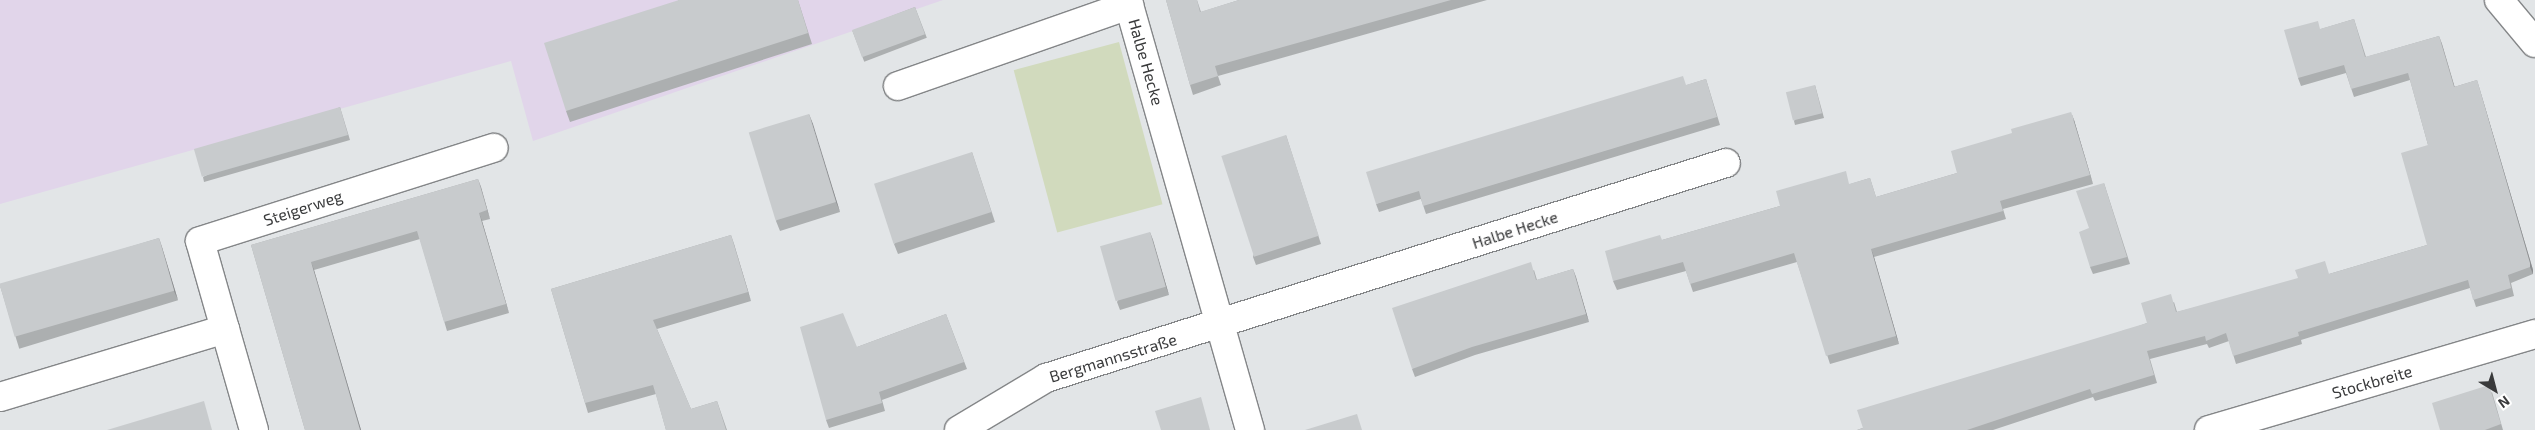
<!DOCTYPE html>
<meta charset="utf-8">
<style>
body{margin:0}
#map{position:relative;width:2535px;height:430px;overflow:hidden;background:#e2e5e7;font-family:"Exo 2",sans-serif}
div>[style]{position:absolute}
.industrial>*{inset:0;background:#e1d5ea}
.green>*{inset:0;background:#d1dabd;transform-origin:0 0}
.roads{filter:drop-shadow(1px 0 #848688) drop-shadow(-1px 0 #848688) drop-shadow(0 1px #848688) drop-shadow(0 -1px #848688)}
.street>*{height:28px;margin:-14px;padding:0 14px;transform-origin:14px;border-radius:14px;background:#fff}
.wall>*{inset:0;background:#acafb0;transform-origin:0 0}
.shaded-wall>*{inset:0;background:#8c8e90}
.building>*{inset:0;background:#c8cbcd;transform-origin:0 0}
span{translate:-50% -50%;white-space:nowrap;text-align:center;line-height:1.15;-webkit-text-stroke:4px #fff;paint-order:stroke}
.street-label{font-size:16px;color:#393a3b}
.north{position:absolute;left:2470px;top:365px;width:50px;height:50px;-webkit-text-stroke:4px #fff;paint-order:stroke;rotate:143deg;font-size:14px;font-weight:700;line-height:20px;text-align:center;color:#393a3b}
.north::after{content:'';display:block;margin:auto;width:18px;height:22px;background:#393a3b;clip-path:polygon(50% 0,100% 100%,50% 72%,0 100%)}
</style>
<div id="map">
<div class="industrial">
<i style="clip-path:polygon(0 0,943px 0,533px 141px,511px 61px,0 204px)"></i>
</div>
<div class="green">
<i style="left:1119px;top:42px;width:168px;height:109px;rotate:75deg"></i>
</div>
<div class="roads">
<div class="street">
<i style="left:2499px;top:0;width:56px;rotate:50.1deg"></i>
<i style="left:898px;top:86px;width:245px;rotate:-19.3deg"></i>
<i style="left:1129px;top:5px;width:442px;rotate:74.1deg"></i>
<i style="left:225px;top:329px;width:105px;rotate:74deg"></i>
<i style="left:0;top:397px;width:235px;rotate:-16.8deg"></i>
<i style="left:225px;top:329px;width:91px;rotate:-105.9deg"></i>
<i style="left:200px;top:241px;width:308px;rotate:-17.6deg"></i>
<i style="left:959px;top:430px;width:101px;rotate:-30.9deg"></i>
<i style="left:1046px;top:378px;width:713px;rotate:-17.55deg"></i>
<i style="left:2209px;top:430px;width:340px;rotate:-16.4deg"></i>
</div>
</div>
<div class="wall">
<i style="clip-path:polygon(679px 0,798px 0,812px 44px,570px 122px,566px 111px)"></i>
<i style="clip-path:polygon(1166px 0,1197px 0,1201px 12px,1239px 0,1487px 0,1218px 76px,1221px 85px,1193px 95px,1190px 85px)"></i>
<i style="left:915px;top:7px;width:33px;height:67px;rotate:69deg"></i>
<i style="clip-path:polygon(2354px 19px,2366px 57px,2439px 36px,2454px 87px,2477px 80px,2533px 270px,2533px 274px,2511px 283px,2514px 296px,2476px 307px,2470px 288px,2301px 340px,2302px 344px,2236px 364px,2229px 341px,2209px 348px,2207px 344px,2150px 359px,2157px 383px,2095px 401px,2093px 397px,1993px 430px,1857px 430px,2147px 323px,2174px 302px,2177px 312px,2329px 274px,2427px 245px,2428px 145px,2410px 80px,2354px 97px,2346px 73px,2301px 86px,2298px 78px,2321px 29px)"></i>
<i style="clip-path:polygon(1706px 79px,1720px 125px,1426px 214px,1421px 199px,1379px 212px,1376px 204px,1687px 85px)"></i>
<i style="clip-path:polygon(1815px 85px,1824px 118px,1795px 125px,1794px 121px)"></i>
<i style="clip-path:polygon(340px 107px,350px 140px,204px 182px,203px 177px)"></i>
<i style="clip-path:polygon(809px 114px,840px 212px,780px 231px,776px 221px)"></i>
<i style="clip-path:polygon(2074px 120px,2093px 184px,2003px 209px,2006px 219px,1874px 257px,1899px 344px,1830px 364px,1797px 262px,1693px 292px,1686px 271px,1617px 290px,1613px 281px,1662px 240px,1780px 206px,1870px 178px,1876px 197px,1957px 173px)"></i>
<i style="clip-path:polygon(1286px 135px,1321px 244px,1256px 265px,1253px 257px)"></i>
<i style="clip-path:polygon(972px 152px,995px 222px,898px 254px,894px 244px)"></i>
<i style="clip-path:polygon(478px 179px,490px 219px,482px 221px,509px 313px,447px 331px,420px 239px,314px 270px,361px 430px,305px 430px,251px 245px)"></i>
<i style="clip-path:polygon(2104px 183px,2130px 264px,2093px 274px,2090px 267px,2089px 228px)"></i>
<i style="clip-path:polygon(1150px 232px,1169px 295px,1120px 310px,1117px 302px)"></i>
<i style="clip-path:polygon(731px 235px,751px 301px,657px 329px,691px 409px,717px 401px,727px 430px,666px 430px,656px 394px,588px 413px,551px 289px)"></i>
<i style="left:159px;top:238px;width:65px;height:166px;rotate:73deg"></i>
<i style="clip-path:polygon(1573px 269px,1589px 322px,1475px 355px,1415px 377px,1412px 369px,1534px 270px,1537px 280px)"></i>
<i style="clip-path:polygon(946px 314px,967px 369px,882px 400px,885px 411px,829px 428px,826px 420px,857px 347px)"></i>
<i style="clip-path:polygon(2492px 392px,2503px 430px,2440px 430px)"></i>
</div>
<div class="shaded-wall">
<i style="clip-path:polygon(2439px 36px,2442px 44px,2457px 95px,2454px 87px)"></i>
<i style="clip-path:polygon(2477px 80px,2533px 270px,2533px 274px,2530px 267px)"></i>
<i style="clip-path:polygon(2071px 112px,2074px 120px,2093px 184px,2090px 175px)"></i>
<i style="clip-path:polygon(809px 114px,813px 124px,840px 212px,836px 202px)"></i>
<i style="clip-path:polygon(478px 179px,481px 187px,490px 219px,487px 210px)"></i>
<i style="clip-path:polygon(479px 213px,482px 221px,509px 313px,506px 304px)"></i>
<i style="clip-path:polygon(1150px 232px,1153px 240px,1169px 295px,1166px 287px)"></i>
<i style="clip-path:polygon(731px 235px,734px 244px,751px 301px,748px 292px)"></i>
<i style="clip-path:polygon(159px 238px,162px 247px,178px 300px,174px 291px)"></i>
<i style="clip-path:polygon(1871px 249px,1874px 257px,1899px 344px,1896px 336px)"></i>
<i style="clip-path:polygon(311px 262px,314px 270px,361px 430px,360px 430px)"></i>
<i style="clip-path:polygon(1573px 269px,1576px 277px,1589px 322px,1586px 314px)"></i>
</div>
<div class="building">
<i style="clip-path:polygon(679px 0,798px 0,808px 33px,566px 111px,544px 43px)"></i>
<i style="clip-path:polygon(1166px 0,1197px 0,1200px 12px,1239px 0,1451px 0,1215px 66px,1218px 76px,1190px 85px)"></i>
<i style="left:915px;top:7px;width:29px;height:67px;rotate:70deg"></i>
<i style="clip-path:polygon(2354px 19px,2365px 57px,2439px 36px,2454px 87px,2477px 80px,2530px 263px,2530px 267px,2508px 275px,2511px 288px,2473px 300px,2468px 280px,2298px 332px,2299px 336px,2233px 356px,2226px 333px,2206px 341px,2205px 336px,2147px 351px,2154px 375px,2092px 394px,2090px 389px,1967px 430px,1857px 430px,1863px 428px,1857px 410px,2147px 323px,2141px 303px,2171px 294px,2176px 312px,2298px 278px,2295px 270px,2325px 261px,2329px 274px,2427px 245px,2401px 153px,2428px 145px,2408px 73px,2351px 89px,2344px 65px,2298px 78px,2284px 30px,2318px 21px,2320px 29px)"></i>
<i style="clip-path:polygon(1683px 76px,1686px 85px,1706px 79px,1717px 117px,1423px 206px,1419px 191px,1376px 204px,1366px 172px)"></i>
<i style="left:1815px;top:85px;width:29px;height:30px;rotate:76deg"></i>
<i style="left:340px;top:107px;width:29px;height:152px;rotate:74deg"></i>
<i style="clip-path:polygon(2071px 112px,2090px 175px,2000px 201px,2003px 211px,1871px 249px,1896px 336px,1826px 356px,1794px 253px,1690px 284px,1683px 262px,1613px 281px,1605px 251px,1660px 235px,1662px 240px,1780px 206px,1776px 191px,1846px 171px,1849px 184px,1870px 178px,1876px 197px,1957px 173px,1951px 151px,2012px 133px,2011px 129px)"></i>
<i style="left:809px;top:114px;width:92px;height:63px;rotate:73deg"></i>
<i style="left:1286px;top:135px;width:106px;height:68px;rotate:72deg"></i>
<i style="left:972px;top:152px;width:63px;height:103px;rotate:72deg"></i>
<i style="clip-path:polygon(478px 179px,487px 210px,479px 213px,506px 304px,444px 322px,417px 231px,311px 262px,360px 430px,305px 430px,251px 245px)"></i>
<i style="clip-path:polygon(2104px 183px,2127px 257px,2090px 267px,2079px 232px,2089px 228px,2076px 191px)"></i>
<i style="left:1150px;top:232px;width:57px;height:52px;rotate:74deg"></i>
<i style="clip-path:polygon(731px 235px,748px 292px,653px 320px,691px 409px,717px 401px,726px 430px,666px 430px,653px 385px,585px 403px,551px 289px)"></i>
<i style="left:159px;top:238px;width:55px;height:166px;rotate:74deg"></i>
<i style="clip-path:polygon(1531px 262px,1536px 280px,1573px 269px,1586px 314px,1472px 347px,1412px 369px,1392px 308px)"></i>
<i style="clip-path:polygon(843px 313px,857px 347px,946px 314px,964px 362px,879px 392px,882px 403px,826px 420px,800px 327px)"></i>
<i style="clip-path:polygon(2489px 385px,2501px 424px,2485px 430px,2440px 430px,2432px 403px)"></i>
<i style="clip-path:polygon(1201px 397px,1210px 430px,1161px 430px,1155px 411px)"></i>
<i style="clip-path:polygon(204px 401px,212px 430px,107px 430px)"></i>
<i style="clip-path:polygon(1357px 414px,1362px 430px,1305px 430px)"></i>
</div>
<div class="street-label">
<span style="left:1146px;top:62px;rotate:74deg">Halbe Hecke</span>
<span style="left:303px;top:208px;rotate:-18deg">Steigerweg</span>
<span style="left:1515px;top:230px;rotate:-18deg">Halbe Hecke</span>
<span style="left:1113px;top:358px;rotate:-17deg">Bergmannsstraße</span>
<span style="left:2372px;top:382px;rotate:-16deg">Stockbreite</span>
</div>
<div class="north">N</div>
</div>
